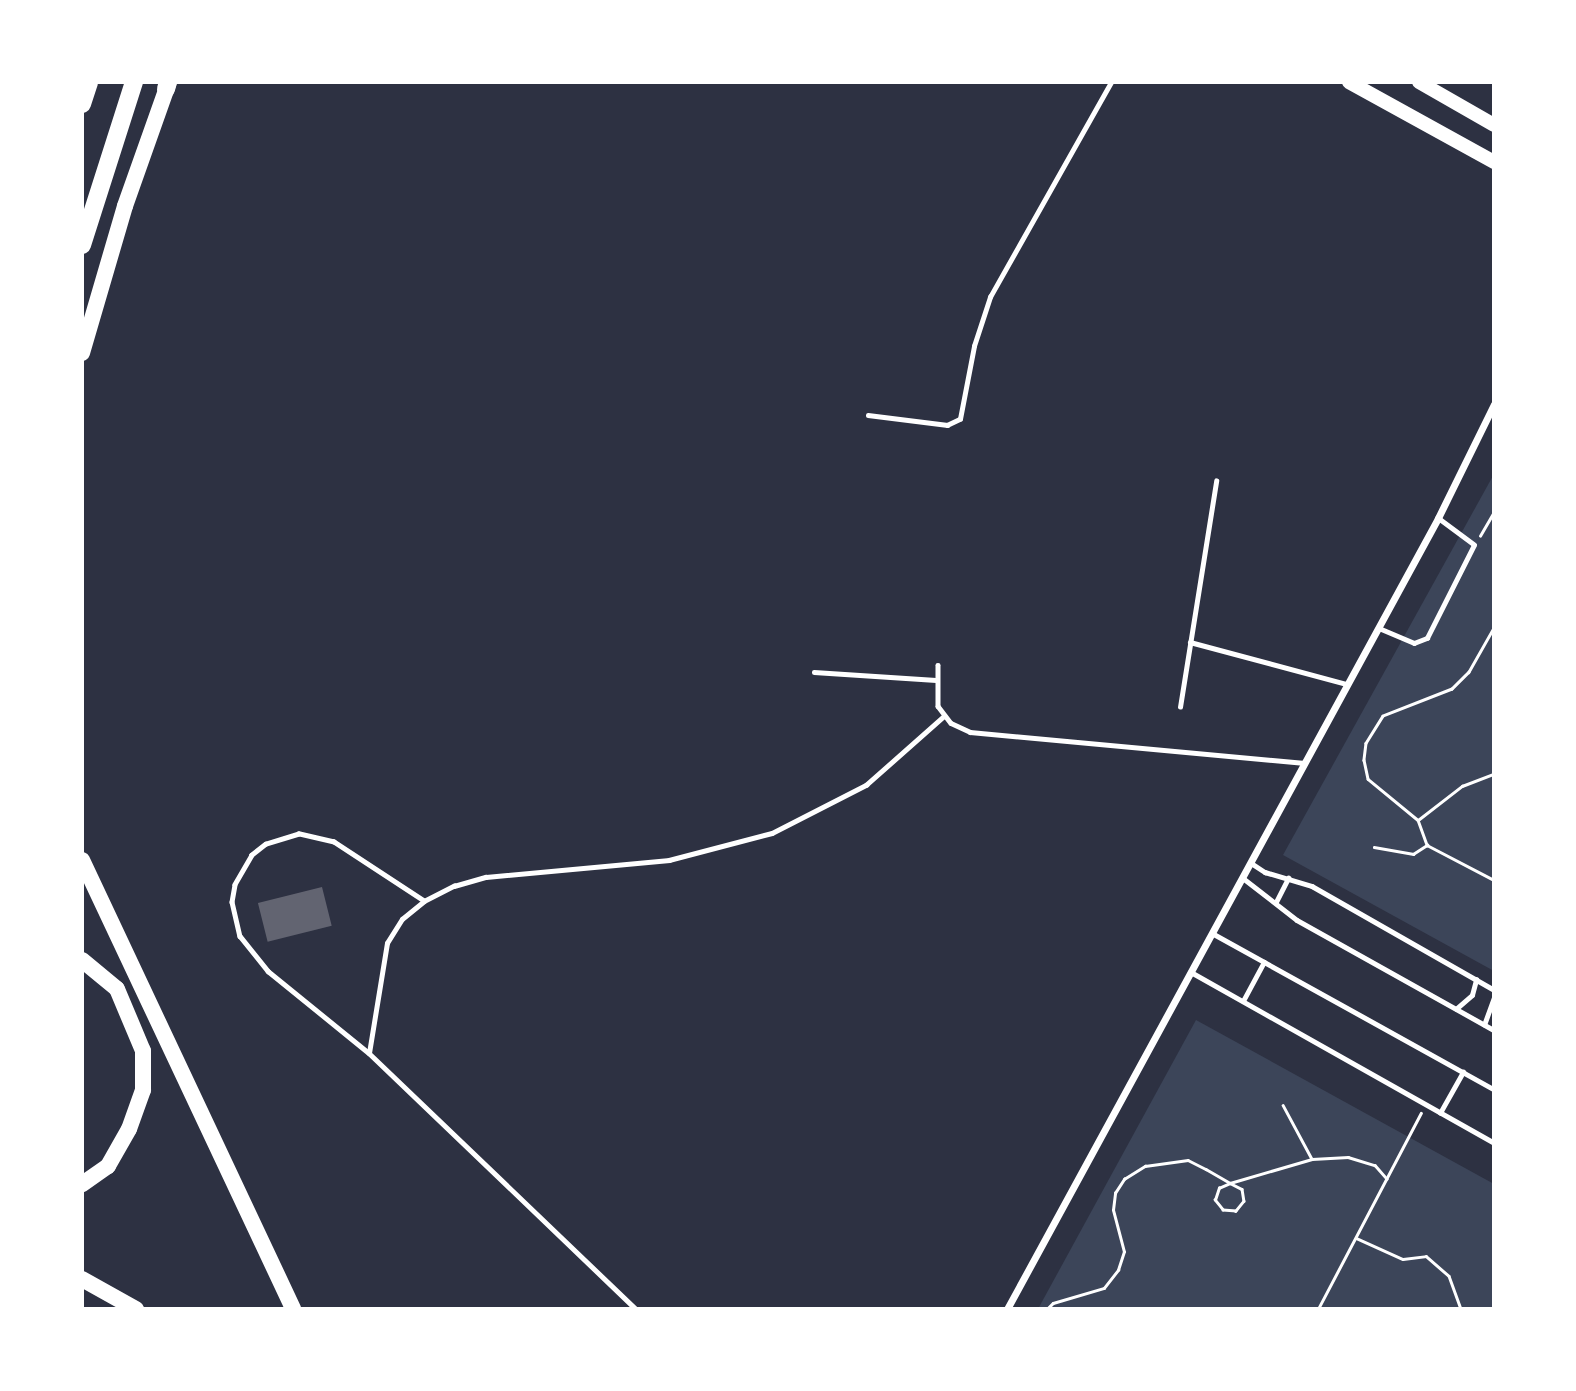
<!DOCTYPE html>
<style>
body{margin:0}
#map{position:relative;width:1576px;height:1391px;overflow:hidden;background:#2d3142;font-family:Figtree,sans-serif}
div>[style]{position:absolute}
.green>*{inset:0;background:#3c4559}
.building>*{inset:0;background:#626471;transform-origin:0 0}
.path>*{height:2.5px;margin:-1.25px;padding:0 1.25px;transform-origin:1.25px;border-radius:1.25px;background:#fff}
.service>*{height:4.5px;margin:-2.25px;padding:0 2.25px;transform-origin:2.25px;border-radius:2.25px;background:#fff}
.minor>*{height:7px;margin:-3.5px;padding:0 3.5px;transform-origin:3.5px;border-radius:3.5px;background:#fff}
.secondary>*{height:14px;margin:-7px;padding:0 7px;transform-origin:7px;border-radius:7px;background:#fff}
.primary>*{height:16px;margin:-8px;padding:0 8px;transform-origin:8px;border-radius:8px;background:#fff}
.motorway>*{height:18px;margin:-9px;padding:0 9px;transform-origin:9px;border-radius:9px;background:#fff}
span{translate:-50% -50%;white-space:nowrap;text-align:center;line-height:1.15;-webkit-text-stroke:7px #fff;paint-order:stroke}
.frame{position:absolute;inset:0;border:84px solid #fff;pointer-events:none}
</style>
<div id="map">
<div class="green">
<i style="clip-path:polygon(1494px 474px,1494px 971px,1283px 855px)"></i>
<i style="clip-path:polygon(1196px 1020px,1494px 1184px,1494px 1309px,1038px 1309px)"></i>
</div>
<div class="building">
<i style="left:322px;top:887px;width:40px;height:66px;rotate:76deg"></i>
</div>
<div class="path">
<i style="left:1480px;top:536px;width:28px;rotate:-60deg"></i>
<i style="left:1494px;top:628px;width:51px;rotate:119.6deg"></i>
<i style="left:1469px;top:672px;width:24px;rotate:135deg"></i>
<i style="left:1452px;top:689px;width:74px;rotate:158.6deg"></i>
<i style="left:1383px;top:716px;width:32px;rotate:122deg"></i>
<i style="left:1366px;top:743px;width:17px;rotate:97deg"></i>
<i style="left:1364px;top:760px;width:19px;rotate:78deg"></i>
<i style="left:1368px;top:779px;width:65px;rotate:39.4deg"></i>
<i style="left:1418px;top:820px;width:27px;rotate:70deg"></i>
<i style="left:1427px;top:845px;width:76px;rotate:27.6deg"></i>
<i style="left:1418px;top:820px;width:56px;rotate:-37.7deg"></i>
<i style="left:1462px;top:786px;width:34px;rotate:-21deg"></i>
<i style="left:1374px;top:847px;width:40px;rotate:10deg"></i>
<i style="left:1413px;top:854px;width:17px;rotate:-33deg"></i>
<i style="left:1283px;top:1105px;width:61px;rotate:61.8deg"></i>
<i style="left:1356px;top:1238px;width:51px;rotate:24.1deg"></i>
<i style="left:1403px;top:1259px;width:23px;rotate:-7deg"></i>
<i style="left:1426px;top:1256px;width:30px;rotate:41deg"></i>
<i style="left:1449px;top:1276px;width:35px;rotate:70deg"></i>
<i style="left:1047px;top:1309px;width:8px;rotate:-45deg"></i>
<i style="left:1053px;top:1303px;width:53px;rotate:-16.4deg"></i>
<i style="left:1104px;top:1288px;width:23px;rotate:-52deg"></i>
<i style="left:1118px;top:1270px;width:19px;rotate:-72deg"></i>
<i style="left:1124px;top:1252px;width:43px;rotate:-104.7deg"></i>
<i style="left:1113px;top:1210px;width:17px;rotate:-83deg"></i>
<i style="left:1115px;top:1193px;width:17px;rotate:-57deg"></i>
<i style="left:1124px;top:1179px;width:25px;rotate:-32deg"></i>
<i style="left:1145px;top:1166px;width:43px;rotate:-7.9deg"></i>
<i style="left:1188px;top:1160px;width:20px;rotate:27deg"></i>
<i style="left:1206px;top:1169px;width:28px;rotate:30deg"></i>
<i style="left:1230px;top:1183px;width:13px;rotate:27deg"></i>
<i style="left:1242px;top:1189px;width:12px;rotate:81deg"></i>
<i style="left:1244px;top:1201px;width:13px;rotate:129deg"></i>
<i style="left:1236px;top:1211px;width:13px;rotate:-176deg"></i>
<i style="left:1223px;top:1210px;width:13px;rotate:-129deg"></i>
<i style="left:1215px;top:1200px;width:13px;rotate:-72deg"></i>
<i style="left:1219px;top:1188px;width:12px;rotate:-24deg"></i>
<i style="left:1230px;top:1183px;width:85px;rotate:-16.3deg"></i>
<i style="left:1312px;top:1159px;width:36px;rotate:-3deg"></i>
<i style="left:1348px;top:1157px;width:28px;rotate:17deg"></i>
<i style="left:1375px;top:1165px;width:18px;rotate:49deg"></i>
<i style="left:1318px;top:1309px;width:221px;rotate:-62.3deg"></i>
</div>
<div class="service">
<i style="left:868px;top:415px;width:80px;rotate:7.2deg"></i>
<i style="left:947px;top:425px;width:14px;rotate:-25deg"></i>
<i style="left:960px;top:419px;width:74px;rotate:-79.1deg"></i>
<i style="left:974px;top:346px;width:52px;rotate:-71.9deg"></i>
<i style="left:990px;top:297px;width:247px;rotate:-60.6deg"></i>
<i style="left:1379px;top:628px;width:38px;rotate:23deg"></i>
<i style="left:1414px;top:643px;width:14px;rotate:-21deg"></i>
<i style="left:1427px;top:638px;width:104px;rotate:-63.2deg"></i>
<i style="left:1474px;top:545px;width:44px;rotate:-143.4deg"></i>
<i style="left:1190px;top:642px;width:163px;rotate:15deg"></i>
<i style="left:938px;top:665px;width:41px;rotate:90deg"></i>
<i style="left:938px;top:706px;width:21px;rotate:53deg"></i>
<i style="left:951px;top:723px;width:21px;rotate:25deg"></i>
<i style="left:970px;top:732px;width:336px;rotate:5.3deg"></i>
<i style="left:814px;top:672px;width:122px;rotate:3.8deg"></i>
<i style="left:1180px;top:707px;width:229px;rotate:-80.9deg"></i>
<i style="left:1251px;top:863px;width:17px;rotate:33deg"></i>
<i style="left:1265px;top:872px;width:49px;rotate:16.6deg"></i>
<i style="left:1312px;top:886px;width:210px;rotate:29.7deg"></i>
<i style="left:1243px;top:878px;width:68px;rotate:37.9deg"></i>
<i style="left:1297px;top:920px;width:226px;rotate:29.2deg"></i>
<i style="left:424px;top:901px;width:108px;rotate:-146.8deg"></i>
<i style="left:334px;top:842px;width:36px;rotate:-167deg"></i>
<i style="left:299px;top:834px;width:34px;rotate:163deg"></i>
<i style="left:266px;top:844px;width:18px;rotate:142deg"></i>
<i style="left:252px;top:855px;width:34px;rotate:120deg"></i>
<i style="left:235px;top:885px;width:17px;rotate:100deg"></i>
<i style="left:232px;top:902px;width:35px;rotate:77deg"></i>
<i style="left:240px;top:936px;width:45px;rotate:51.3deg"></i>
<i style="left:268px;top:971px;width:130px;rotate:39.1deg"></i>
<i style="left:369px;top:1053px;width:370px;rotate:43.8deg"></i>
<i style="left:1276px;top:902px;width:27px;rotate:-63deg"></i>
<i style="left:1212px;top:933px;width:322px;rotate:29deg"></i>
<i style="left:1191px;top:972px;width:348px;rotate:29.4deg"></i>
<i style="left:1243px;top:1001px;width:44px;rotate:-61.7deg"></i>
<i style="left:1456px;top:1009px;width:21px;rotate:-41deg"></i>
<i style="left:1472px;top:995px;width:16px;rotate:-75deg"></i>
<i style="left:1484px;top:1025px;width:29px;rotate:-70deg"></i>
<i style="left:369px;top:1053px;width:111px;rotate:-80.7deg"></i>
<i style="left:387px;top:943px;width:28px;rotate:-58deg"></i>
<i style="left:402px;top:919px;width:28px;rotate:-39deg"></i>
<i style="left:424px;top:901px;width:34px;rotate:-27deg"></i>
<i style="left:454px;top:886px;width:33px;rotate:-16deg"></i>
<i style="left:486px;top:877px;width:184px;rotate:-5.3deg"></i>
<i style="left:669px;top:860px;width:106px;rotate:-14.7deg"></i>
<i style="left:772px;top:833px;width:106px;rotate:-27.1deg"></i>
<i style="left:866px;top:785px;width:104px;rotate:-41.5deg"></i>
<i style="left:1440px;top:1113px;width:47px;rotate:-60.7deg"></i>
</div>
<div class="minor">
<i style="left:1007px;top:1309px;width:901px;rotate:-61.41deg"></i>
<i style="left:1438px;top:518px;width:127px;rotate:-63.8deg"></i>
</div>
<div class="secondary">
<i style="left:1349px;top:82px;width:166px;rotate:28.9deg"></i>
<i style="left:1419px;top:82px;width:86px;rotate:29.8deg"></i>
</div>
<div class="primary">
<i style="left:82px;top:353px;width:153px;rotate:-73.7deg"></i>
<i style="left:125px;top:206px;width:132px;rotate:-70.5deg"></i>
<i style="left:82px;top:860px;width:496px;rotate:64.8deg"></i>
<i style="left:82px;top:960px;width:45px;rotate:39.6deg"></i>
<i style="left:117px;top:989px;width:67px;rotate:67.2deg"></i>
<i style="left:143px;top:1051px;width:39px;rotate:90deg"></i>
<i style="left:143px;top:1090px;width:41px;rotate:109.7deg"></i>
<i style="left:129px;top:1129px;width:43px;rotate:119.6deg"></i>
<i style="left:108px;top:1166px;width:32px;rotate:145deg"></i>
<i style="left:82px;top:1279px;width:62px;rotate:29.1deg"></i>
</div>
<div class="motorway">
<i style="left:166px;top:89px;width:7px;rotate:-74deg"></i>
<i style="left:82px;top:104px;width:23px;rotate:-72deg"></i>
<i style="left:82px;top:245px;width:171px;rotate:-72.3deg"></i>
</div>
<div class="frame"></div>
</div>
